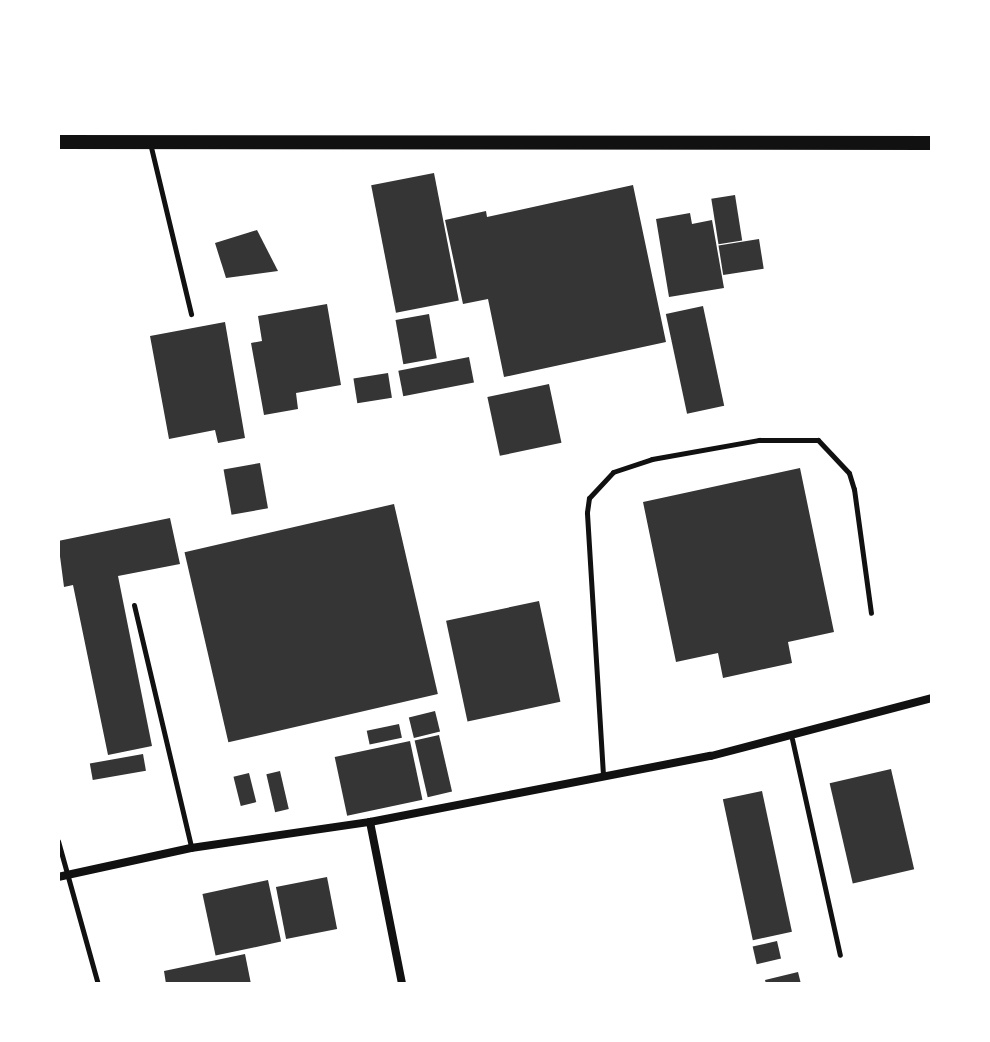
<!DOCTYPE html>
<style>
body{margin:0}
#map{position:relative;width:990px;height:1042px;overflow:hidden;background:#fff;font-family:"Public Sans",sans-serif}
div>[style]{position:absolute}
.building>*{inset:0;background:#353535;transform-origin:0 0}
.service>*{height:5px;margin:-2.5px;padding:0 2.5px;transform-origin:2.5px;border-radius:2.5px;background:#111}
.minor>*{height:8px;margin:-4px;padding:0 4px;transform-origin:4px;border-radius:4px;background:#111}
.tertiary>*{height:14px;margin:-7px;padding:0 7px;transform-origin:7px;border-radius:7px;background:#111}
span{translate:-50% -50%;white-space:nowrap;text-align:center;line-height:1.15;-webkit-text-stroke:6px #fff;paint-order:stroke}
.frame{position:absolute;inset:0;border:60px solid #fff;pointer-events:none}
</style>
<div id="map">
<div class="building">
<i style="left:434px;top:173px;width:130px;height:64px;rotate:79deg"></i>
<i style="clip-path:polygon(633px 185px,666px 342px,504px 377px,488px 299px,463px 304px,445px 220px,486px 211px,487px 217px)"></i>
<i style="left:735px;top:195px;width:46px;height:24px;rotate:81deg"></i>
<i style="clip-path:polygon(690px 213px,692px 224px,712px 220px,724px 288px,669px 297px,656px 219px)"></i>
<i style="clip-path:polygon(257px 230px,278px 271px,226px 278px,215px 243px)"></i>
<i style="left:759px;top:239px;width:30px;height:41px;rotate:81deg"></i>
<i style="clip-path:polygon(327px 304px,341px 385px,296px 393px,298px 409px,264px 415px,251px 343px,262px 341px,258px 316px)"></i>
<i style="left:703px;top:306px;width:102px;height:38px;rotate:78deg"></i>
<i style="left:429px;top:314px;width:45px;height:34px;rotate:80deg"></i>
<i style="clip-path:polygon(225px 322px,245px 438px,218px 443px,215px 430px,169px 439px,150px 336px)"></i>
<i style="left:469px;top:357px;width:26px;height:72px;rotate:79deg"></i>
<i style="left:388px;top:373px;width:25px;height:35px;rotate:81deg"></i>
<i style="left:549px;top:384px;width:60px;height:63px;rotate:78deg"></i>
<i style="left:260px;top:463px;width:46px;height:37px;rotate:80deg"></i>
<i style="clip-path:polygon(800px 468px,834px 632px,788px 642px,792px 663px,723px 678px,718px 653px,676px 662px,643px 502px)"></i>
<i style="left:394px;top:504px;width:195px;height:215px;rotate:77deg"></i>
<i style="clip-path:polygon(170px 518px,180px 564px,118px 576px,152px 746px,108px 755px,73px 585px,64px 587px,58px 541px)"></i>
<i style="left:539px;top:601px;width:103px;height:95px;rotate:78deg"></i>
<i style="left:435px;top:711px;width:21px;height:27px;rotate:76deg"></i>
<i style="left:399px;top:724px;width:14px;height:33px;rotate:78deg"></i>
<i style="left:439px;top:735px;width:58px;height:25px;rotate:77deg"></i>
<i style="left:410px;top:741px;width:60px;height:77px;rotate:78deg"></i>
<i style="left:143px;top:754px;width:17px;height:54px;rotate:80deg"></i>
<i style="left:891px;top:769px;width:103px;height:63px;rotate:77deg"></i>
<i style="left:280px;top:771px;width:39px;height:14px;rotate:77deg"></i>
<i style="left:249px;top:773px;width:30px;height:16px;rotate:76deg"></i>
<i style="left:762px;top:791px;width:144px;height:40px;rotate:78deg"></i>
<i style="left:327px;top:877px;width:53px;height:52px;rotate:79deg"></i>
<i style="left:268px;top:880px;width:63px;height:67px;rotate:78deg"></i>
<i style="left:777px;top:941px;width:18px;height:25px;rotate:77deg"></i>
<i style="clip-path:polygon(245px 954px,251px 984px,166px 984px,164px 971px)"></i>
<i style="clip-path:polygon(798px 972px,801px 984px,766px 984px,765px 980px)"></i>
</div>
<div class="service">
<i style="left:150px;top:143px;width:176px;rotate:76.5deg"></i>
<i style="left:134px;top:605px;width:249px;rotate:76.7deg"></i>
<i style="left:792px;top:739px;width:221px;rotate:77.5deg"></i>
<i style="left:603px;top:775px;width:263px;rotate:-93.5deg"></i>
<i style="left:587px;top:512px;width:14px;rotate:-82deg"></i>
<i style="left:589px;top:498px;width:35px;rotate:-47deg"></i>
<i style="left:613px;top:472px;width:41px;rotate:-18.4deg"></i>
<i style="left:652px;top:459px;width:109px;rotate:-10.1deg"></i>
<i style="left:759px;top:440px;width:59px"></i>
<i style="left:818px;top:440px;width:45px;rotate:46.8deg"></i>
<i style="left:849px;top:473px;width:17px;rotate:73deg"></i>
<i style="left:854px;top:489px;width:125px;rotate:82.2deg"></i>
<i style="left:58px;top:841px;width:148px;rotate:74.4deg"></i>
</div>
<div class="minor">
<i style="left:370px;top:822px;width:165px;rotate:78.8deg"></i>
<i style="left:58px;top:877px;width:136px;rotate:-12.3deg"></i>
<i style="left:191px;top:848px;width:181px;rotate:-8.3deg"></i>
<i style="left:370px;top:822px;width:347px;rotate:-11deg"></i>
<i style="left:711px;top:756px;width:228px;rotate:-14.7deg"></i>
</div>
<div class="tertiary">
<i style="left:58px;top:142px;width:874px;rotate:0.07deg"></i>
</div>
<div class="frame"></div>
</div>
